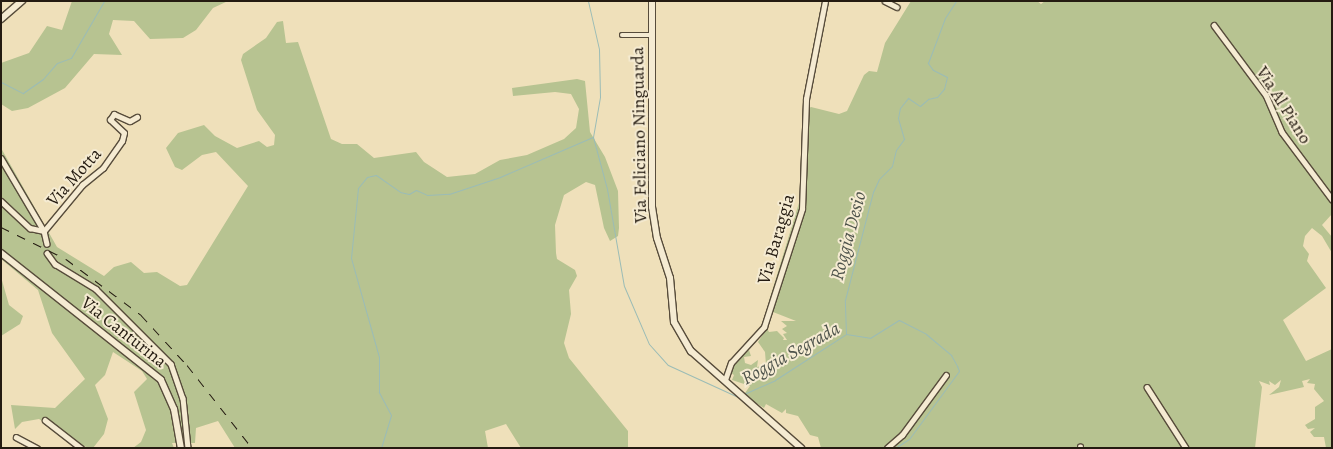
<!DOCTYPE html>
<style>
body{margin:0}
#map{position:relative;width:1333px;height:449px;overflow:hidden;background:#efe0ba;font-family:Alegreya,serif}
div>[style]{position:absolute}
.green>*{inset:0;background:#b7c391}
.stream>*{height:1px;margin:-0.5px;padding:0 0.5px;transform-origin:0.5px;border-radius:0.5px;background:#9bbcb6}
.roads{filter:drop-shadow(1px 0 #574c3b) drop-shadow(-1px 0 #574c3b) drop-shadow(0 1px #574c3b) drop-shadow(0 -1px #574c3b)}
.street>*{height:4.5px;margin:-2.25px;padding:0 2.25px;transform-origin:2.25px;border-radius:2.25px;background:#f5ebd2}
.secondary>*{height:6px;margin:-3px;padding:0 3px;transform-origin:3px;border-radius:3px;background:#f5ebd2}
.rail>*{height:1px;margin-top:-0.5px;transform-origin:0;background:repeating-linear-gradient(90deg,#241b11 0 9px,transparent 0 18px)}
span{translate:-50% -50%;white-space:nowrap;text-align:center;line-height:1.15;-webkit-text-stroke:4px #f5ebd2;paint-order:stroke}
.street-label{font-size:18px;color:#241b11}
.water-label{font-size:19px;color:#4e534b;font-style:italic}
.frame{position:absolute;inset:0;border:2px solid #241b11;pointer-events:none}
</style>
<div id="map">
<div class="green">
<i style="clip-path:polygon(72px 1px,228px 1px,213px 8px,196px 30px,183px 38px,150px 39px,134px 21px,113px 20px,109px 34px,122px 55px,94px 54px,65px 88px,28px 108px,12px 111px,1px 104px,1px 63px,29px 53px,47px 26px,62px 30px)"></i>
<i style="clip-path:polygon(911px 1px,1037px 1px,1041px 4px,1045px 1px,1332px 1px,1332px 214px,1322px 225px,1332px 237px,1332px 253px,1322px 236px,1312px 228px,1305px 236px,1303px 246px,1309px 254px,1307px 261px,1326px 288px,1283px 320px,1306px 361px,1332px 349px,1332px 448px,1326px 448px,1324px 437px,1314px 437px,1310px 432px,1315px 428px,1308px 429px,1305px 425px,1315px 419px,1315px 407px,1324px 401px,1314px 389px,1315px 384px,1307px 383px,1310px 379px,1302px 381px,1304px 387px,1269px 395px,1279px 387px,1281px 380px,1275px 385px,1269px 381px,1270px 385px,1259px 381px,1262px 387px,1255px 448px,821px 448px,818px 437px,810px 435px,798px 416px,786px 413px,786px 409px,782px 413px,766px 404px,764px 408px,748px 398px,745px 393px,750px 386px,732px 380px,734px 375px,730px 372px,731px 366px,749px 350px,751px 356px,744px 357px,745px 363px,751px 365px,758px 360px,757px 367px,766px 365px,765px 352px,758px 342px,765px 331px,767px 328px,769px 332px,777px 331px,784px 338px,783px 340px,787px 340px,783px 334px,787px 333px,782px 329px,787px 326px,781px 321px,796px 321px,773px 312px,769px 301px,802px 193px,804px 111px,811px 107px,839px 114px,847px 111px,864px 75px,869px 71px,877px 72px,885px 43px)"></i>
<i style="clip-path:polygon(283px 21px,286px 43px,298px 42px,331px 139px,342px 144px,357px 144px,374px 158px,416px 152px,424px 162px,447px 177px,475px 174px,500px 160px,527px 155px,564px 139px,576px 128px,579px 109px,571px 94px,555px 92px,513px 96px,512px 88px,577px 79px,585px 81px,590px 132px,605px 157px,618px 191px,619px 228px,618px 236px,610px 241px,604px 228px,595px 185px,586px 182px,564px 195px,555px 225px,556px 253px,557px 259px,575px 270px,577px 276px,569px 290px,571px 314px,564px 343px,569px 358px,628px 431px,628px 448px,521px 448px,506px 424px,485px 431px,488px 448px,235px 448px,218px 421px,196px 428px,195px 443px,172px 443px,174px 448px,133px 448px,141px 442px,146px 430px,134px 392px,147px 379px,142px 371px,113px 352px,105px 375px,95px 385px,108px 419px,104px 434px,93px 448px,81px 446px,39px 419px,22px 422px,15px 429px,11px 405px,55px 408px,85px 379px,52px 333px,38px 290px,1px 259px,1px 148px,57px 247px,104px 276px,114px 267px,131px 262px,144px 273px,157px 272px,180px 286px,187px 285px,248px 186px,216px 152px,202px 155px,182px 170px,175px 167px,166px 148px,178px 133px,204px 125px,215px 136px,237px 148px,259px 141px,267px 147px,274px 145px,275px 135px,257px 110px,241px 60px,243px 54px,266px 38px,277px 22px)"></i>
<i style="clip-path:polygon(1px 277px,9px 305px,23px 316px,20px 324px,1px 336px)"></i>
</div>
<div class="stream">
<i style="left:152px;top:1px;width:16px"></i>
<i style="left:588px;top:1px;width:49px;rotate:77.1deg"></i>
<i style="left:599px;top:49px;width:48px;rotate:88.8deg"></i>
<i style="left:600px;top:97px;width:41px;rotate:99.9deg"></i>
<i style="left:593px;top:137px;width:54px;rotate:74.9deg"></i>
<i style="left:607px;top:189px;width:98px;rotate:80.1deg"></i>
<i style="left:624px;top:286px;width:63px;rotate:66.7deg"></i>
<i style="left:649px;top:344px;width:28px;rotate:48deg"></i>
<i style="left:668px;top:365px;width:77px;rotate:24.6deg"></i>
<i style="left:1px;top:82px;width:25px;rotate:27deg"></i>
<i style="left:23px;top:93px;width:24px;rotate:-35deg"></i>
<i style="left:43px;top:79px;width:21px;rotate:-49deg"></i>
<i style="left:57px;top:63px;width:15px;rotate:-20deg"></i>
<i style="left:71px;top:58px;width:66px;rotate:-59.9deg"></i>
<i style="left:846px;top:334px;width:34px;rotate:-92deg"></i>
<i style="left:845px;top:300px;width:112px;rotate:-75.5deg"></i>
<i style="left:873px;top:192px;width:14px;rotate:-65deg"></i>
<i style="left:879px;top:179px;width:18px;rotate:-45deg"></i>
<i style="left:892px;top:166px;width:16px;rotate:-76deg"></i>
<i style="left:896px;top:150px;width:14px;rotate:-54deg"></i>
<i style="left:904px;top:139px;width:22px;rotate:-106deg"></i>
<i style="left:898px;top:118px;width:10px;rotate:-79deg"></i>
<i style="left:900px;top:108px;width:13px;rotate:-51deg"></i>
<i style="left:908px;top:98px;width:14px;rotate:34deg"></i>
<i style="left:920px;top:106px;width:11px;rotate:-41deg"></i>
<i style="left:928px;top:99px;width:9px;rotate:-13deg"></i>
<i style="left:937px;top:97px;width:11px;rotate:-49deg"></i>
<i style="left:944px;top:89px;width:12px;rotate:-76deg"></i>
<i style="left:947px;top:77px;width:16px;rotate:-153deg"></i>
<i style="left:933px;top:70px;width:9px;rotate:-126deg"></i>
<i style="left:928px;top:63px;width:48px;rotate:-69.3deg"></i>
<i style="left:945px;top:18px;width:20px;rotate:-57deg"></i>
<i style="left:846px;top:334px;width:24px;rotate:9deg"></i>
<i style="left:870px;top:338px;width:34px;rotate:-32deg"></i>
<i style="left:899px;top:320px;width:30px;rotate:27deg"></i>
<i style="left:926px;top:334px;width:33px;rotate:40deg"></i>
<i style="left:951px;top:355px;width:13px;rotate:61deg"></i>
<i style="left:957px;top:366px;width:5px;rotate:68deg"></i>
<i style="left:959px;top:371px;width:84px;rotate:126.3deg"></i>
<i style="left:909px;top:439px;width:17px;rotate:147deg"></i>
<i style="left:744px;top:394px;width:34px;rotate:-24deg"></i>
<i style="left:775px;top:380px;width:85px;rotate:-32.9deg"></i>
<i style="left:381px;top:448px;width:34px;rotate:-73deg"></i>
<i style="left:391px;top:415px;width:26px;rotate:-118deg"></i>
<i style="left:379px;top:392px;width:35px;rotate:-90deg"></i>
<i style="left:379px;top:357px;width:103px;rotate:-105.8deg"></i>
<i style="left:351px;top:258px;width:70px;rotate:-84.3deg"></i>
<i style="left:358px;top:188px;width:14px;rotate:-51deg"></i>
<i style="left:367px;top:177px;width:9px;rotate:-13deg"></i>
<i style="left:376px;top:175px;width:29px;rotate:35deg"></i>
<i style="left:400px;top:192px;width:9px;rotate:13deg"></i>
<i style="left:409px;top:194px;width:8px;rotate:-30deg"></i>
<i style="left:416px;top:190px;width:12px;rotate:24deg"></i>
<i style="left:427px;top:195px;width:22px;rotate:-3deg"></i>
<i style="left:449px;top:194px;width:54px;rotate:-18.4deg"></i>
<i style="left:500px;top:177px;width:101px;rotate:-23.3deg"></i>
</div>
<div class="roads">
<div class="street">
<i style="left:885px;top:1px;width:13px;rotate:27deg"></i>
<i style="left:1214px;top:25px;width:87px;rotate:53.4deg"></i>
<i style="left:1266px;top:95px;width:40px;rotate:66.6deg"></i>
<i style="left:1282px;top:132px;width:84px;rotate:53.3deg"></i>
<i style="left:622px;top:35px;width:30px"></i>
<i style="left:1px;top:158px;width:85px;rotate:59.5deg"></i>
<i style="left:44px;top:231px;width:13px;rotate:77deg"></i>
<i style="left:1px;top:201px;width:40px;rotate:43deg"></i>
<i style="left:30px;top:228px;width:14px;rotate:12deg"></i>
<i style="left:44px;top:231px;width:60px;rotate:-50.4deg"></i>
<i style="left:82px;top:185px;width:27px;rotate:-39deg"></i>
<i style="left:103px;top:168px;width:33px;rotate:-55deg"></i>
<i style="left:122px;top:141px;width:8px;rotate:-76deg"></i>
<i style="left:124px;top:133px;width:19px;rotate:-137deg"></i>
<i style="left:110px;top:120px;width:7px;rotate:-56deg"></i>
<i style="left:114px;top:114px;width:17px;rotate:24deg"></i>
<i style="left:130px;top:121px;width:8px;rotate:-30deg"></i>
<i style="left:47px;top:253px;width:14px;rotate:54deg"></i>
<i style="left:55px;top:264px;width:48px;rotate:31.4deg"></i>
<i style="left:96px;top:289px;width:106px;rotate:45deg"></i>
<i style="left:171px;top:364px;width:36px;rotate:71deg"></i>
<i style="left:183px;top:398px;width:50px;rotate:84.3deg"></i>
<i style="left:725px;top:380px;width:18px;rotate:-71deg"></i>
<i style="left:731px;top:363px;width:49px;rotate:-47.5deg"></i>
<i style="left:764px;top:327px;width:124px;rotate:-72.1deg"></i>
<i style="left:802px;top:209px;width:110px;rotate:-87.9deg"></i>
<i style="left:806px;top:99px;width:100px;rotate:-79deg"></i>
<i style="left:1147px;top:387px;width:72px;rotate:57.4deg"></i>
<i style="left:45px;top:420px;width:46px;rotate:37.9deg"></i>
<i style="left:16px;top:437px;width:24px;rotate:28deg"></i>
<i style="left:887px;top:448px;width:20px;rotate:-41deg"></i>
<i style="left:902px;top:435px;width:74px;rotate:-53.7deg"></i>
<i style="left:1080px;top:448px;width:1px;rotate:-90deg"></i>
</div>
<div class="secondary">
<i style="left:652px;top:1px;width:206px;rotate:90deg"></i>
<i style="left:652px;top:207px;width:31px;rotate:81deg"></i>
<i style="left:657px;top:238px;width:42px;rotate:72deg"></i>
<i style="left:670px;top:278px;width:44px;rotate:84.8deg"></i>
<i style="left:674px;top:322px;width:34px;rotate:60deg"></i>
<i style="left:691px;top:351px;width:147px;rotate:41.4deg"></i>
<i style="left:1px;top:19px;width:28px;rotate:-41deg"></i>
<i style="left:1px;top:253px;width:204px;rotate:38.4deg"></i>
<i style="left:161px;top:380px;width:32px;rotate:66deg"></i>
<i style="left:174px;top:409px;width:40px;rotate:80deg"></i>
</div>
</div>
<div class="rail">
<i style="left:1px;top:227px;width:72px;rotate:26.2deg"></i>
<i style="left:66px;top:259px;width:94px;rotate:36.7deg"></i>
<i style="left:141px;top:315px;width:68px;rotate:47.4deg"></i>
<i style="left:187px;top:365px;width:105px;rotate:51.9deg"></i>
</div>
<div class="street-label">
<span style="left:1284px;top:105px;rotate:58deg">Via Al Piano</span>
<span style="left:639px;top:135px;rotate:-91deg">Via Feliciano Ninguarda</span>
<span style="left:74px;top:177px;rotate:-48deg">Via Motta</span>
<span style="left:776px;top:239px;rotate:-74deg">Via Baraggia</span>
<span style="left:124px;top:332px;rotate:38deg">Via Canturina</span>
</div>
<div class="water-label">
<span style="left:849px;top:236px;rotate:-75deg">Roggia Desio</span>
<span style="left:791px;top:354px;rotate:-29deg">Roggia Segrada</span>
</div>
<div class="frame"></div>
</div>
